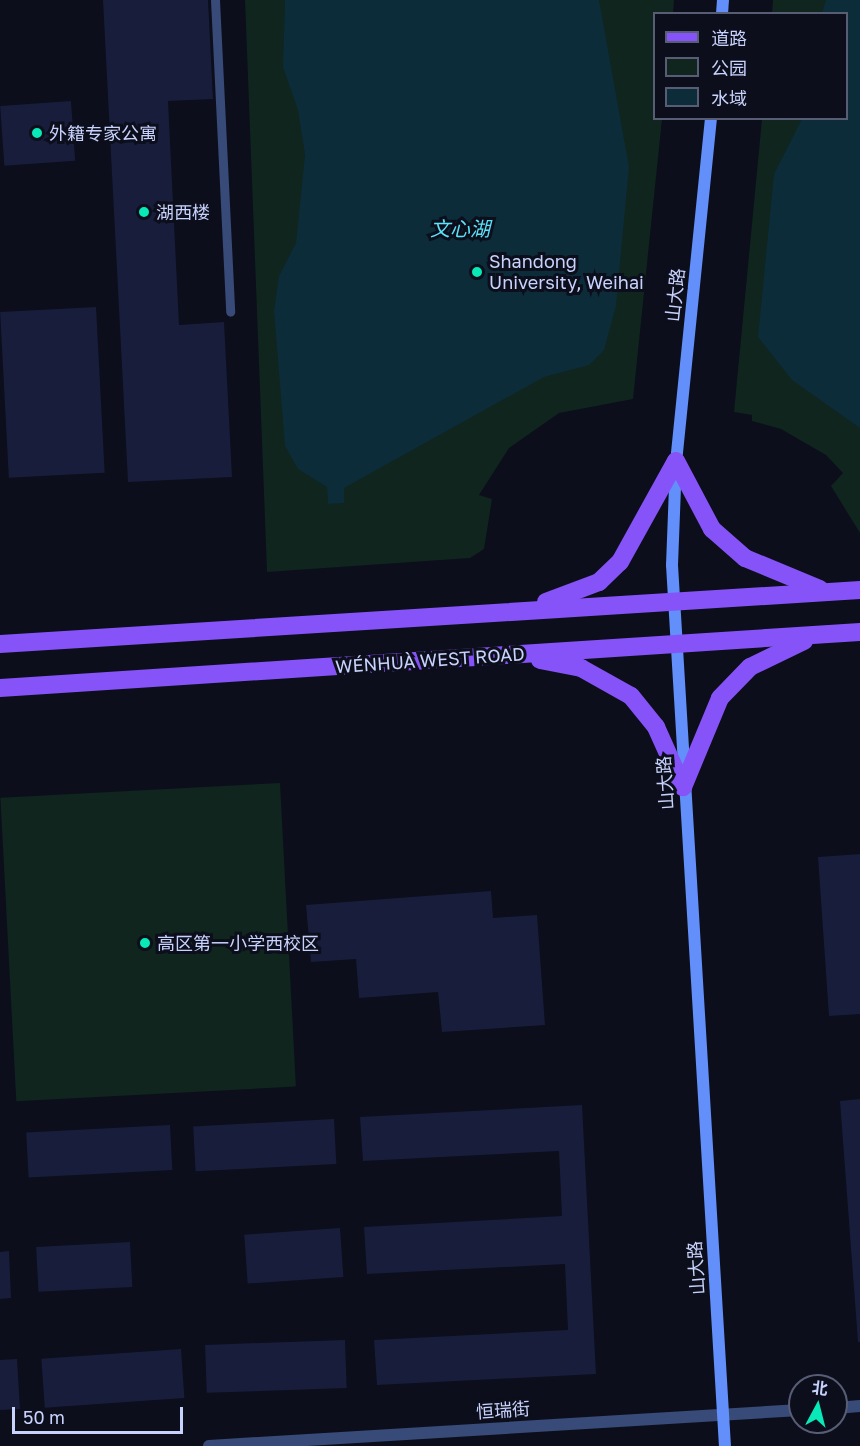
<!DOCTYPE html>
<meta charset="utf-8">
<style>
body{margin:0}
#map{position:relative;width:860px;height:1446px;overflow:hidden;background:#0c0e1b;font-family:"Golos Text","Noto Sans SC",sans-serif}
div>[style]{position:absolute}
.green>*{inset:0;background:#0f251d;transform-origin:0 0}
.water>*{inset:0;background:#0c2c3a}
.building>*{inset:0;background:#181d3b;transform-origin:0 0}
.lane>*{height:9px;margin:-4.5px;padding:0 4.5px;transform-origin:4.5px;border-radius:4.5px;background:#384a78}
.street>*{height:12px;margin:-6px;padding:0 6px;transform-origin:6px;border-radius:6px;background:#384a78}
.secondary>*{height:12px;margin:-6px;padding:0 6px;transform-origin:6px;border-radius:6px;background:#628ff9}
.primary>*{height:18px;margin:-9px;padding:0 9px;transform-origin:9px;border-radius:9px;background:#8653f9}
.dots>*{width:16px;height:16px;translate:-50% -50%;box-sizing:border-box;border:3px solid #0c0e1b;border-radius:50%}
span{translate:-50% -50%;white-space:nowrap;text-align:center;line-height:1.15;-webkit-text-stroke:6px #0c0e1b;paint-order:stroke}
.poi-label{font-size:18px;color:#c8d3fd}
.left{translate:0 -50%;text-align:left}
.street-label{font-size:18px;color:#c8d3fd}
.water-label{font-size:20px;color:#5ae2f9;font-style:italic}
.legend{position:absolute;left:653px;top:12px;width:195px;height:108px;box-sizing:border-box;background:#0c0e1b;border:2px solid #575d75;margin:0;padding:8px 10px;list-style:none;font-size:18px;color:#c8d3fd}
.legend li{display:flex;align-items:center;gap:12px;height:30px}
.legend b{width:30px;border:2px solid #575d75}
.north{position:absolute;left:788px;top:1374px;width:60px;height:60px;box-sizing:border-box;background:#0c0e1b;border:2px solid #575d75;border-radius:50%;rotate:7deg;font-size:16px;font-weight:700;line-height:24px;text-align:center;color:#c8d3fd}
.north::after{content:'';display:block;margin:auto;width:21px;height:27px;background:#09e8b7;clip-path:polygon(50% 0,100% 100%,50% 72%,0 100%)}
.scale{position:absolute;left:12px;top:1407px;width:171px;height:27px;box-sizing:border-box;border:3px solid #c8d3fd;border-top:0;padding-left:8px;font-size:18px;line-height:21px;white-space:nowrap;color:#c8d3fd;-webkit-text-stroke:4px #0c0e1b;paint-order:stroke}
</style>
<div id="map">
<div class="green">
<i style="clip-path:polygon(245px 0,674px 0,673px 13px,654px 14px,654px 118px,662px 119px,633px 399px,559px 413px,509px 448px,479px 495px,492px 499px,484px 549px,470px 558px,267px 572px)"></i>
<i style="clip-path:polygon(773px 0,860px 0,860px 533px,831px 486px,843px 473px,826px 455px,781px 429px,752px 421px,752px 415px,734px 412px,762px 119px,846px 118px,846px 14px,772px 13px)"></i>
<i style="left:280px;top:783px;width:304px;height:280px;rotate:87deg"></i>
</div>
<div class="water">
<i style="clip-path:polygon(285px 0,599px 0,629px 167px,616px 306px,604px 350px,589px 365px,544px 377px,344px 488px,344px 503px,328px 504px,327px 487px,298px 469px,285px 446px,274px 311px,279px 276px,296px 243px,305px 155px,298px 110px,283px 67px)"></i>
<i style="clip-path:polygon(826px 0,860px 0,860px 428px,792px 380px,758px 337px,774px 174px,802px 119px,846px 118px,846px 14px,822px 13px)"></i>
</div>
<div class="building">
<i style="clip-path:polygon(103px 0,208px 0,213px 99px,168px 101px,179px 325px,224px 322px,232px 477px,128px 482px)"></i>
<i style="left:71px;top:101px;width:60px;height:71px;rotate:86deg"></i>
<i style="left:96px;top:307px;width:166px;height:96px;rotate:87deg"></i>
<i style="clip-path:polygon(860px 854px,860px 1014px,829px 1016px,818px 857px)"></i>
<i style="clip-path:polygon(491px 891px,493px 918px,537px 915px,545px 1025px,442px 1032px,438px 992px,359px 998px,356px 959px,311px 962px,306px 905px)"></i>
<i style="clip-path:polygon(860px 1099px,860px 1342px,858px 1342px,840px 1101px)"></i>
<i style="clip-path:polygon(582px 1105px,596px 1374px,377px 1385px,374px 1340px,568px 1330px,565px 1264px,367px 1274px,364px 1227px,562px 1216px,559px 1151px,363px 1161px,360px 1117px)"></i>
<i style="left:334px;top:1119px;width:45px;height:141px;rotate:87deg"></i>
<i style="left:170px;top:1125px;width:45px;height:144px;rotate:87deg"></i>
<i style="left:340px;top:1228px;width:49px;height:96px;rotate:86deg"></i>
<i style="left:130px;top:1242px;width:45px;height:94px;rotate:87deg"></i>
<i style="clip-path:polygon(9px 1251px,11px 1298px,0 1299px,0 1252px)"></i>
<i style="left:345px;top:1340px;width:48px;height:140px;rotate:88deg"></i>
<i style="left:181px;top:1349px;width:49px;height:140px;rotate:86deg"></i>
<i style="clip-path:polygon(17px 1359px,20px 1409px,0 1410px,0 1360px)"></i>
</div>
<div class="lane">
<i style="left:215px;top:0;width:312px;rotate:87.2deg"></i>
</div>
<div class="street">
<i style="left:836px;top:1408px;width:24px;rotate:-5deg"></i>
<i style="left:209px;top:1446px;width:592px;rotate:-3.49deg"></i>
</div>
<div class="secondary">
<i style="left:722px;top:14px;width:14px;rotate:-86deg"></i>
<i style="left:711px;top:118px;width:345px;rotate:95.8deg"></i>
<i style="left:676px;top:461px;width:104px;rotate:92.2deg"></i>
<i style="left:672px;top:565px;width:883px;rotate:86.56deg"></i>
</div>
<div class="primary">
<i style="left:676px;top:461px;width:77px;rotate:62.1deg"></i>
<i style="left:712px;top:529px;width:44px;rotate:41.3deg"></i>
<i style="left:745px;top:558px;width:81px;rotate:22.5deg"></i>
<i style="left:546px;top:602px;width:57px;rotate:-20.7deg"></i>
<i style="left:599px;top:582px;width:29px;rotate:-44deg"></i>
<i style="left:620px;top:562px;width:115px;rotate:-61deg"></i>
<i style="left:0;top:644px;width:862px;rotate:-3.59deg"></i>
<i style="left:540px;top:660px;width:42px;rotate:11deg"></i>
<i style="left:581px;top:668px;width:57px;rotate:29.2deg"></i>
<i style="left:631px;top:696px;width:40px;rotate:51deg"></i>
<i style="left:656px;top:727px;width:66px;rotate:65.8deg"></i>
<i style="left:0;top:688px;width:862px;rotate:-3.73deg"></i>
<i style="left:683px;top:787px;width:96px;rotate:-67.4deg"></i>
<i style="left:720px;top:698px;width:43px;rotate:-45.9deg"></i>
<i style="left:750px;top:667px;width:60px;rotate:-25.7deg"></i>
</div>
<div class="dots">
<i style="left:37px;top:133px;background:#09e8b7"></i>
<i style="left:144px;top:212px;background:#09e8b7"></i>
<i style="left:477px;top:272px;background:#09e8b7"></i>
<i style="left:145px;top:943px;background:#09e8b7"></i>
</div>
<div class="poi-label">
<span class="left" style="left:49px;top:133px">外籍专家公寓</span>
<span class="left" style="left:156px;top:212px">湖西楼</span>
<span class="left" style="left:489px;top:272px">Shandong<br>University, Weihai</span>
<span class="left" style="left:157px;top:943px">高区第一小学西校区</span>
</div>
<div class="street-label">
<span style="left:675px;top:295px;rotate:-84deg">山大路</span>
<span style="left:430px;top:660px;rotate:-4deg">WÉNHUÀ WEST ROAD</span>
<span style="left:665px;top:783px;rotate:-94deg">山大路</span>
<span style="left:696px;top:1268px;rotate:-94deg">山大路</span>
<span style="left:503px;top:1410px;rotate:-4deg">恒瑞街</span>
</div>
<div class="water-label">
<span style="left:460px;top:228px">文心湖</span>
</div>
<ul class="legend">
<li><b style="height:8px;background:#8653f9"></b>道路</li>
<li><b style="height:16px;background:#0f251d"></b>公园</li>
<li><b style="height:16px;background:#0c2c3a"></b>水域</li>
</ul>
<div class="north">北</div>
<div class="scale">50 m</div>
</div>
